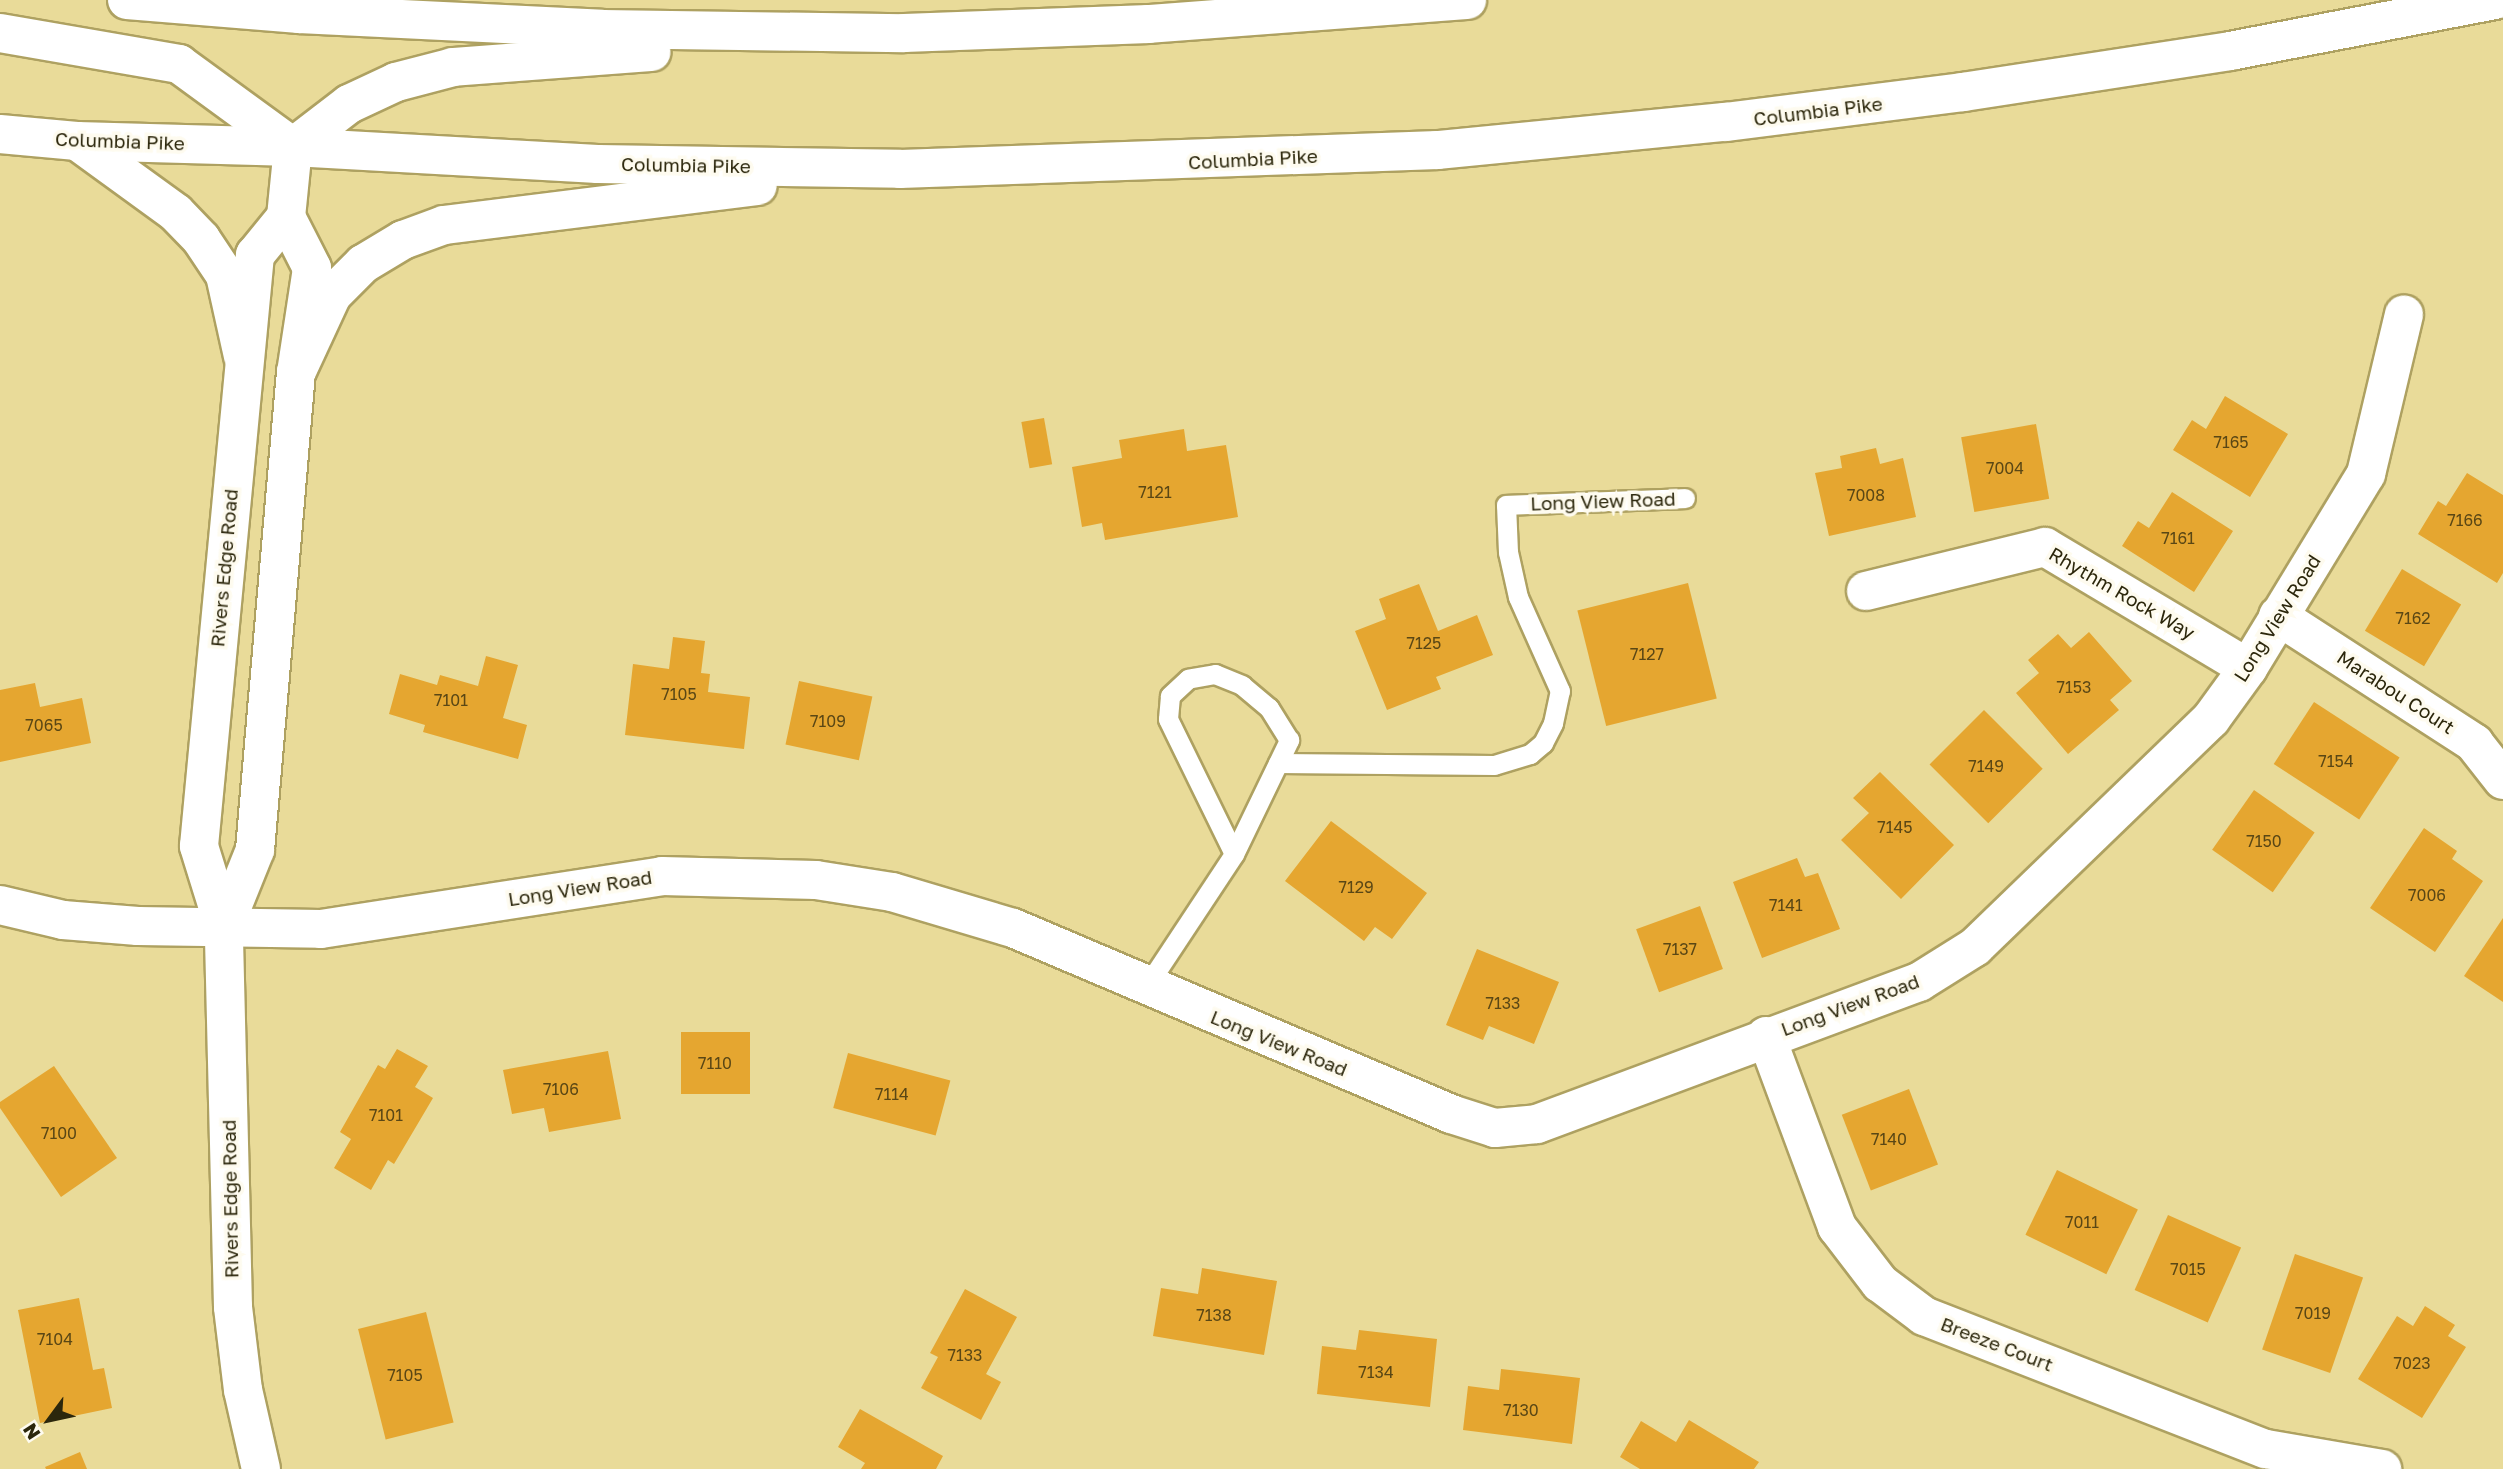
<!DOCTYPE html>
<style>
body{margin:0}
#map{position:relative;width:2503px;height:1469px;overflow:hidden;background:#e9db99;font-family:"Golos Text",sans-serif}
div>[style]{position:absolute}
.building>*{inset:0;background:#e5a630;transform-origin:0 0}
.roads{filter:drop-shadow(2px 0 #aea161) drop-shadow(-2px 0 #aea161) drop-shadow(0 2px #aea161) drop-shadow(0 -2px #aea161)}
.service>*{height:19px;margin:-9.5px;padding:0 9.5px;transform-origin:9.5px;border-radius:9.5px;background:#fff}
.minor>*{height:38px;margin:-19px;padding:0 19px;transform-origin:19px;border-radius:19px;background:#fff}
.trunk>*{height:38px;margin:-19px;padding:0 19px;transform-origin:19px;border-radius:19px;background:#fff}
.motorway>*{height:38px;margin:-19px;padding:0 19px;transform-origin:19px;border-radius:19px;background:#fff}
span{translate:-50% -50%;white-space:nowrap;text-align:center;line-height:1.15;-webkit-text-stroke:7px #fefbef;paint-order:stroke}
.number-label{font-size:16px;color:#5a4715}
.number-label span{-webkit-text-stroke-width:0}
.street-label{font-size:19px;color:#2c270c}
.north{position:absolute;left:14px;top:1385px;width:70px;height:70px;-webkit-text-stroke:5px #fefbef;paint-order:stroke;rotate:237deg;font-size:19px;font-weight:700;line-height:28px;text-align:center;color:#2c270c}
.north::after{content:'';display:block;margin:auto;width:24px;height:32px;background:#2c270c;clip-path:polygon(50% 0,100% 100%,50% 72%,0 100%)}
</style>
<div id="map">
<div class="building">
<i style="clip-path:polygon(2225px 396px,2288px 434px,2250px 497px,2173px 450px,2192px 420px,2206px 429px)"></i>
<i style="left:1044px;top:418px;width:47px;height:23px;rotate:80deg"></i>
<i style="left:2036px;top:424px;width:76px;height:76px;rotate:80deg"></i>
<i style="clip-path:polygon(1184px 429px,1187px 451px,1226px 445px,1238px 517px,1105px 540px,1102px 523px,1082px 527px,1072px 467px,1122px 458px,1119px 440px)"></i>
<i style="clip-path:polygon(1876px 448px,1880px 464px,1903px 458px,1916px 517px,1829px 536px,1815px 473px,1842px 468px,1840px 456px)"></i>
<i style="clip-path:polygon(2467px 473px,2503px 495px,2503px 573px,2497px 583px,2418px 534px,2438px 501px,2446px 506px)"></i>
<i style="clip-path:polygon(2172px 492px,2233px 531px,2194px 592px,2122px 546px,2138px 521px,2149px 528px)"></i>
<i style="left:2402px;top:569px;width:69px;height:72px;rotate:31deg"></i>
<i style="left:1688px;top:583px;width:119px;height:114px;rotate:76deg"></i>
<i style="clip-path:polygon(1419px 584px,1438px 631px,1477px 615px,1493px 655px,1436px 677px,1441px 689px,1387px 710px,1355px 631px,1386px 619px,1379px 599px)"></i>
<i style="clip-path:polygon(2089px 632px,2132px 681px,2110px 700px,2119px 710px,2068px 754px,2016px 693px,2039px 673px,2028px 660px,2058px 634px,2071px 648px)"></i>
<i style="clip-path:polygon(673px 637px,705px 641px,701px 673px,710px 674px,708px 692px,750px 697px,744px 749px,625px 735px,633px 664px,669px 669px)"></i>
<i style="clip-path:polygon(486px 656px,518px 665px,503px 718px,527px 725px,518px 759px,423px 732px,425px 725px,389px 714px,400px 674px,437px 685px,440px 675px,478px 686px)"></i>
<i style="left:799px;top:681px;width:75px;height:65px;rotate:12deg"></i>
<i style="clip-path:polygon(35px 683px,40px 707px,82px 698px,91px 743px,0 762px,0 690px)"></i>
<i style="left:2314px;top:702px;width:102px;height:74px;rotate:33deg"></i>
<i style="left:1984px;top:710px;width:83px;height:77px;rotate:45deg"></i>
<i style="clip-path:polygon(1880px 772px,1954px 845px,1901px 899px,1841px 840px,1869px 813px,1853px 798px)"></i>
<i style="left:2254px;top:790px;width:74px;height:73px;rotate:35deg"></i>
<i style="clip-path:polygon(1331px 821px,1427px 893px,1392px 939px,1375px 927px,1364px 941px,1285px 881px)"></i>
<i style="clip-path:polygon(2424px 828px,2457px 851px,2452px 859px,2483px 881px,2435px 952px,2370px 908px)"></i>
<i style="clip-path:polygon(1797px 858px,1805px 877px,1818px 873px,1840px 929px,1762px 958px,1733px 882px)"></i>
<i style="left:1700px;top:906px;width:67px;height:68px;rotate:70deg"></i>
<i style="clip-path:polygon(2503px 918px,2503px 1002px,2464px 976px)"></i>
<i style="clip-path:polygon(1477px 949px,1559px 982px,1534px 1044px,1489px 1026px,1483px 1040px,1446px 1025px)"></i>
<i style="left:681px;top:1032px;width:69px;height:62px"></i>
<i style="clip-path:polygon(397px 1049px,428px 1066px,415px 1087px,433px 1098px,394px 1164px,388px 1160px,371px 1190px,334px 1168px,351px 1139px,340px 1132px,378px 1065px,385px 1069px)"></i>
<i style="clip-path:polygon(608px 1051px,621px 1119px,549px 1132px,544px 1108px,512px 1114px,503px 1070px)"></i>
<i style="left:848px;top:1053px;width:106px;height:57px;rotate:15deg"></i>
<i style="clip-path:polygon(54px 1066px,117px 1158px,61px 1197px,0 1108px,0 1102px)"></i>
<i style="left:1909px;top:1089px;width:81px;height:72px;rotate:69deg"></i>
<i style="left:2057px;top:1170px;width:90px;height:72px;rotate:26deg"></i>
<i style="left:2168px;top:1215px;width:80px;height:82px;rotate:24deg"></i>
<i style="left:2295px;top:1254px;width:72px;height:101px;rotate:19deg"></i>
<i style="clip-path:polygon(1202px 1268px,1277px 1281px,1264px 1355px,1153px 1336px,1161px 1288px,1198px 1294px)"></i>
<i style="clip-path:polygon(965px 1289px,1017px 1317px,986px 1374px,1001px 1382px,981px 1420px,921px 1388px,938px 1357px,930px 1353px)"></i>
<i style="clip-path:polygon(79px 1298px,93px 1370px,104px 1368px,112px 1408px,40px 1423px,18px 1310px)"></i>
<i style="clip-path:polygon(2425px 1306px,2455px 1325px,2448px 1336px,2466px 1347px,2422px 1418px,2358px 1379px,2397px 1316px,2413px 1326px)"></i>
<i style="left:426px;top:1312px;width:114px;height:70px;rotate:76deg"></i>
<i style="clip-path:polygon(1359px 1330px,1437px 1339px,1430px 1407px,1317px 1394px,1322px 1346px,1356px 1350px)"></i>
<i style="clip-path:polygon(1501px 1369px,1580px 1378px,1572px 1444px,1463px 1430px,1468px 1386px,1499px 1390px)"></i>
<i style="clip-path:polygon(860px 1409px,943px 1456px,936px 1469px,861px 1469px,865px 1463px,838px 1447px)"></i>
<i style="clip-path:polygon(1689px 1420px,1759px 1462px,1754px 1469px,1640px 1469px,1620px 1457px,1641px 1421px,1676px 1442px)"></i>
<i style="clip-path:polygon(80px 1452px,87px 1469px,46px 1469px,45px 1467px)"></i>
</div>
<div class="roads">
<div class="service">
<i style="left:1278px;top:763px;width:216px;rotate:0.5deg"></i>
<i style="left:1494px;top:765px;width:38px;rotate:-17deg"></i>
<i style="left:1530px;top:754px;width:17px;rotate:-40deg"></i>
<i style="left:1543px;top:743px;width:22px;rotate:-63deg"></i>
<i style="left:1553px;top:723px;width:33px;rotate:-78deg"></i>
<i style="left:1560px;top:691px;width:103px;rotate:-114.1deg"></i>
<i style="left:1518px;top:597px;width:46px;rotate:-102.5deg"></i>
<i style="left:1508px;top:552px;width:47px;rotate:-92.4deg"></i>
<i style="left:1506px;top:505px;width:179px;rotate:-2.2deg"></i>
<i style="left:1146px;top:987px;width:159px;rotate:-56.5deg"></i>
<i style="left:1234px;top:854px;width:127px;rotate:-64.2deg"></i>
<i style="left:1289px;top:740px;width:38px;rotate:-122deg"></i>
<i style="left:1269px;top:708px;width:35px;rotate:-140deg"></i>
<i style="left:1242px;top:685px;width:29px;rotate:-158deg"></i>
<i style="left:1215px;top:674px;width:27px;rotate:170deg"></i>
<i style="left:1188px;top:679px;width:25px;rotate:137deg"></i>
<i style="left:1170px;top:696px;width:23px;rotate:95deg"></i>
<i style="left:1168px;top:719px;width:150px;rotate:63.9deg"></i>
</div>
<div class="minor">
<i style="left:1866px;top:591px;width:184px;rotate:-13.8deg"></i>
<i style="left:2045px;top:547px;width:236px;rotate:30.8deg"></i>
<i style="left:2278px;top:616px;width:234px;rotate:32.9deg"></i>
<i style="left:2474px;top:743px;width:47px;rotate:51.9deg"></i>
<i style="left:0;top:905px;width:65px;rotate:13.4deg"></i>
<i style="left:63px;top:920px;width:75px;rotate:4.6deg"></i>
<i style="left:138px;top:926px;width:183px;rotate:0.9deg"></i>
<i style="left:321px;top:929px;width:345px;rotate:-8.8deg"></i>
<i style="left:662px;top:876px;width:154px;rotate:1.5deg"></i>
<i style="left:816px;top:880px;width:77px;rotate:9deg"></i>
<i style="left:892px;top:892px;width:126px;rotate:16.6deg"></i>
<i style="left:1013px;top:928px;width:476px;rotate:23deg"></i>
<i style="left:1451px;top:1114px;width:46px;rotate:17.7deg"></i>
<i style="left:1495px;top:1128px;width:42px;rotate:-5.4deg"></i>
<i style="left:1537px;top:1124px;width:408px;rotate:-20.4deg"></i>
<i style="left:1919px;top:982px;width:66px;rotate:-32deg"></i>
<i style="left:1975px;top:947px;width:328px;rotate:-44deg"></i>
<i style="left:2211px;top:719px;width:63px;rotate:-54deg"></i>
<i style="left:2248px;top:668px;width:227px;rotate:-58.7deg"></i>
<i style="left:2366px;top:474px;width:164px;rotate:-76.6deg"></i>
<i style="left:224px;top:927px;width:83px;rotate:-68.1deg"></i>
<i style="left:255px;top:850px;width:479px;rotate:-85.1deg"></i>
<i style="left:296px;top:373px;width:106px;rotate:-81.3deg"></i>
<i style="left:312px;top:268px;width:57px;rotate:-117deg"></i>
<i style="left:286px;top:217px;width:70px;rotate:-84.3deg"></i>
<i style="left:1766px;top:1036px;width:204px;rotate:69.6deg"></i>
<i style="left:1837px;top:1227px;width:71px;rotate:52.5deg"></i>
<i style="left:1880px;top:1283px;width:55px;rotate:36.9deg"></i>
<i style="left:1924px;top:1316px;width:367px;rotate:21.3deg"></i>
<i style="left:2266px;top:1449px;width:118px;rotate:9.8deg"></i>
<i style="left:261px;top:1469px;width:81px;rotate:-102.8deg"></i>
<i style="left:243px;top:1390px;width:84px;rotate:-96.9deg"></i>
<i style="left:233px;top:1307px;width:380px;rotate:-91.4deg"></i>
<i style="left:224px;top:927px;width:85px;rotate:-107.2deg"></i>
<i style="left:199px;top:846px;width:594px;rotate:-84.59deg"></i>
<i style="left:255px;top:255px;width:49px;rotate:-50.8deg"></i>
</div>
<div class="trunk">
<i style="left:299px;top:14px;width:303px;rotate:2.8deg"></i>
<i style="left:602px;top:29px;width:302px;rotate:0.8deg"></i>
<i style="left:904px;top:33px;width:245px;rotate:-2.1deg"></i>
<i style="left:1149px;top:24px;width:319px;rotate:-4.3deg"></i>
<i style="left:293px;top:147px;width:305px;rotate:3.2deg"></i>
<i style="left:598px;top:164px;width:302px;rotate:0.9deg"></i>
<i style="left:900px;top:169px;width:538px;rotate:-2.02deg"></i>
<i style="left:1438px;top:150px;width:289px;rotate:-5.6deg"></i>
<i style="left:1726px;top:122px;width:239px;rotate:-7.2deg"></i>
<i style="left:1963px;top:92px;width:270px;rotate:-8.7deg"></i>
<i style="left:2230px;top:51px;width:271px;rotate:-10.9deg"></i>
<i style="left:293px;top:147px;width:71px;rotate:-37.5deg"></i>
<i style="left:349px;top:104px;width:52px;rotate:-25.1deg"></i>
<i style="left:396px;top:82px;width:59px;rotate:-14.7deg"></i>
<i style="left:453px;top:67px;width:199px;rotate:-4.3deg"></i>
<i style="left:296px;top:373px;width:86px;rotate:-65.2deg"></i>
<i style="left:332px;top:295px;width:44px;rotate:-45deg"></i>
<i style="left:363px;top:264px;width:47px;rotate:-31deg"></i>
<i style="left:403px;top:240px;width:44px;rotate:-20.1deg"></i>
<i style="left:444px;top:225px;width:316px;rotate:-7.1deg"></i>
</div>
<div class="motorway">
<i style="left:127px;top:0;width:173px;rotate:4.7deg"></i>
<i style="left:0;top:33px;width:182px;rotate:9.8deg"></i>
<i style="left:179px;top:64px;width:141px;rotate:36.1deg"></i>
<i style="left:0;top:134px;width:77px;rotate:5.2deg"></i>
<i style="left:77px;top:141px;width:216px;rotate:1.6deg"></i>
<i style="left:77px;top:141px;width:122px;rotate:36deg"></i>
<i style="left:176px;top:213px;width:36px;rotate:46deg"></i>
<i style="left:201px;top:239px;width:43px;rotate:56.3deg"></i>
<i style="left:225px;top:275px;width:83px;rotate:77.5deg"></i>
</div>
</div>
<div class="number-label">
<span style="left:2231px;top:442px">7165</span>
<span style="left:2005px;top:468px">7004</span>
<span style="left:1155px;top:492px">7121</span>
<span style="left:1866px;top:495px">7008</span>
<span style="left:2465px;top:520px">7166</span>
<span style="left:2178px;top:538px">7161</span>
<span style="left:2413px;top:618px">7162</span>
<span style="left:1424px;top:643px">7125</span>
<span style="left:1647px;top:654px">7127</span>
<span style="left:2074px;top:687px">7153</span>
<span style="left:679px;top:694px">7105</span>
<span style="left:451px;top:700px">7101</span>
<span style="left:828px;top:721px">7109</span>
<span style="left:44px;top:725px">7065</span>
<span style="left:2336px;top:761px">7154</span>
<span style="left:1986px;top:766px">7149</span>
<span style="left:1895px;top:827px">7145</span>
<span style="left:2264px;top:841px">7150</span>
<span style="left:1356px;top:887px">7129</span>
<span style="left:2427px;top:895px">7006</span>
<span style="left:1786px;top:905px">7141</span>
<span style="left:1680px;top:949px">7137</span>
<span style="left:1503px;top:1003px">7133</span>
<span style="left:715px;top:1063px">7110</span>
<span style="left:561px;top:1089px">7106</span>
<span style="left:892px;top:1094px">7114</span>
<span style="left:386px;top:1115px">7101</span>
<span style="left:59px;top:1133px">7100</span>
<span style="left:1889px;top:1139px">7140</span>
<span style="left:2082px;top:1222px">7011</span>
<span style="left:2188px;top:1269px">7015</span>
<span style="left:2313px;top:1313px">7019</span>
<span style="left:1214px;top:1315px">7138</span>
<span style="left:55px;top:1339px">7104</span>
<span style="left:965px;top:1355px">7133</span>
<span style="left:2412px;top:1363px">7023</span>
<span style="left:1376px;top:1372px">7134</span>
<span style="left:405px;top:1375px">7105</span>
<span style="left:1521px;top:1410px">7130</span>
</div>
<div class="street-label">
<span style="left:1818px;top:111px;rotate:-7deg">Columbia Pike</span>
<span style="left:120px;top:141px;rotate:2deg">Columbia Pike</span>
<span style="left:1253px;top:159px;rotate:-3deg">Columbia Pike</span>
<span style="left:686px;top:165px;rotate:1deg">Columbia Pike</span>
<span style="left:1603px;top:501px;rotate:-2deg">Long View Road</span>
<span style="left:224px;top:568px;rotate:-85deg">Rivers Edge Road</span>
<span style="left:2122px;top:593px;rotate:30deg">Rhythm Rock Way</span>
<span style="left:2277px;top:618px;rotate:-58deg">Long View Road</span>
<span style="left:2396px;top:692px;rotate:33deg">Marabou Court</span>
<span style="left:580px;top:888px;rotate:-9deg">Long View Road</span>
<span style="left:1850px;top:1005px;rotate:-20deg">Long View Road</span>
<span style="left:1279px;top:1043px;rotate:22deg">Long View Road</span>
<span style="left:230px;top:1199px;rotate:-91deg">Rivers Edge Road</span>
<span style="left:1997px;top:1344px;rotate:21deg">Breeze Court</span>
</div>
<div class="north">N</div>
</div>
